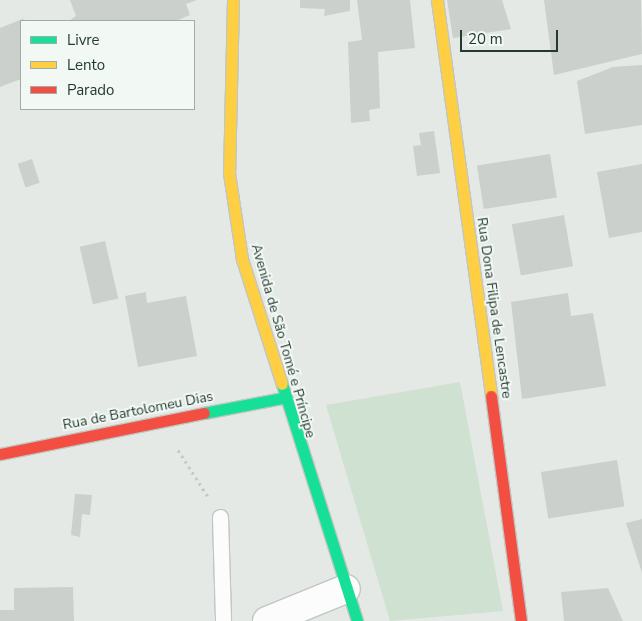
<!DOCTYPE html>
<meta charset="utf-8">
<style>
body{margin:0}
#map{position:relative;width:642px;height:621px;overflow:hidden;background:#e4e9e6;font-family:"Nunito Sans",sans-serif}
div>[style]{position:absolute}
.green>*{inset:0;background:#cfe1d1}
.building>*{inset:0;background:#cbd0cd;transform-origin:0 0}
.path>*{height:3px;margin-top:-1.5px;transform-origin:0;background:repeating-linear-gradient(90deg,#c1c9c4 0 2.5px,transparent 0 6.5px)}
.roads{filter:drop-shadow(1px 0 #c1c6c3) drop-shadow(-1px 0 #c1c6c3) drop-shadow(0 1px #c1c6c3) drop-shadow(0 -1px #c1c6c3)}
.lane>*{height:15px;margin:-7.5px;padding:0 7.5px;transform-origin:7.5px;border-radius:7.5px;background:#fbfcfb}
.street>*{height:28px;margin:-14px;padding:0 14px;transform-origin:14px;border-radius:14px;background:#fbfcfb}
.fast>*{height:11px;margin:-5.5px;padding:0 5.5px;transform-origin:5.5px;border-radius:5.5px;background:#16e098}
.slow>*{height:11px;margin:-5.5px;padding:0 5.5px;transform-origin:5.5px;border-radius:5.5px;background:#ffcf43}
.jam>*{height:11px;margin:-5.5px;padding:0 5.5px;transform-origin:5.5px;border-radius:5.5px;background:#f24e42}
span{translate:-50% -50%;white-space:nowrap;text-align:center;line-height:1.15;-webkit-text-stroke:4px #f2f8f4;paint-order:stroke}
.street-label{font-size:14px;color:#243a30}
.legend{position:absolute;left:20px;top:20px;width:175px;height:90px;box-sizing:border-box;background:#f2f8f4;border:1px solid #a0aca6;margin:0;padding:6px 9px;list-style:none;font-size:15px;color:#243a30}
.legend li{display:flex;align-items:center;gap:10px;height:25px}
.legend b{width:25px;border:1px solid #a0aca6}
.scale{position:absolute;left:460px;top:30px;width:98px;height:22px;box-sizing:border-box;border:2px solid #243a30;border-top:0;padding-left:6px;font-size:15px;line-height:18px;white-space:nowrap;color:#243a30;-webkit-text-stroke:4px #f2f8f4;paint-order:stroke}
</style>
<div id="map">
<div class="green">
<i style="clip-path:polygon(460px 382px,503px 611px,390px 621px,326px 405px)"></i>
</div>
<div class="building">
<i style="clip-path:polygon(70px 0,197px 0,186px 4px,190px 15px,176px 21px,69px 21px,76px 16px)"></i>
<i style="clip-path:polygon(300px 0,350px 0,350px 11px,324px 16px,325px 9px,300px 8px)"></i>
<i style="clip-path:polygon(357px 0,410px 0,415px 48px,378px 52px,380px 108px,369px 110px,370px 121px,351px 123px,348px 42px,362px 40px)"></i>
<i style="clip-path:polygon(447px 0,502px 0,511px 29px,453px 38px)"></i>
<i style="clip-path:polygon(544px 0,641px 0,642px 54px,554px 75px)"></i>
<i style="clip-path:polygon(25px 18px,21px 21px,21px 79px,0 87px,0 28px)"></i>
<i style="clip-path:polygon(642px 65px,642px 125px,585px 134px,577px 81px,613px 67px)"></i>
<i style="clip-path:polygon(434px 131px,440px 173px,417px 176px,413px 146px,421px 145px,419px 133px)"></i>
<i style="left:550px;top:154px;width:44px;height:74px;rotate:81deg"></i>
<i style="left:32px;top:159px;width:25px;height:15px;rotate:72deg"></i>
<i style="clip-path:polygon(642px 164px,642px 232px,609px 238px,597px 172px)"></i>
<i style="left:564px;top:215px;width:52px;height:53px;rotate:80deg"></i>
<i style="left:105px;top:241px;width:59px;height:26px;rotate:77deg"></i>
<i style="clip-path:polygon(146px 292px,147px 303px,186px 296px,197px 356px,138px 367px,125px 296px)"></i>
<i style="clip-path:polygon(568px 293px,571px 316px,593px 313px,606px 386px,522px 399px,511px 302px)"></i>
<i style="left:617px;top:460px;width:47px;height:77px;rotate:81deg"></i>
<i style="clip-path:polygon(75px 494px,92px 495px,90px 515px,82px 514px,80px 537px,71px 535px)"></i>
<i style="clip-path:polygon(642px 519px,642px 573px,626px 523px)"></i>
<i style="clip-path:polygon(73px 587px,74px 621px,0 621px,0 610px,14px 610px,14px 588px)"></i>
<i style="clip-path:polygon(608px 588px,623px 621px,564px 621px,561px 592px)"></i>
</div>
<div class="path">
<i style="left:178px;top:450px;width:56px;rotate:57.4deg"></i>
</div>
<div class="roads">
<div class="lane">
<i style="left:220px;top:517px;width:104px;rotate:88.3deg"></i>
</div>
<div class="street">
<i style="left:267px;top:621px;width:85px;rotate:-22.1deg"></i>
</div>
<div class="fast">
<i style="left:282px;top:384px;width:249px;rotate:72.4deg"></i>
<i style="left:204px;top:413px;width:79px;rotate:-10.9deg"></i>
</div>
<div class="slow">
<i style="left:233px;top:0;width:173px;rotate:91.3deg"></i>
<i style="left:229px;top:173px;width:87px;rotate:81.4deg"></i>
<i style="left:242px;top:259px;width:131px;rotate:72.3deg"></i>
<i style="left:437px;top:0;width:400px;rotate:82.2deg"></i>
</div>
<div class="jam">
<i style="left:491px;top:396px;width:227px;rotate:82.4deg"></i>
<i style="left:0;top:454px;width:208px;rotate:-11.4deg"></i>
</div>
</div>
<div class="street-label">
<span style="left:494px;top:308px;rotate:82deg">Rua Dona Filipa de Lencastre</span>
<span style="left:283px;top:341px;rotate:74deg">Avenida de São Tomé e Príncipe</span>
<span style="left:138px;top:411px;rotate:-11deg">Rua de Bartolomeu Dias</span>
</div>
<ul class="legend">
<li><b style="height:6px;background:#16e098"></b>Livre</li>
<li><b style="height:6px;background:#ffcf43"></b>Lento</li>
<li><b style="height:6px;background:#f24e42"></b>Parado</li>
</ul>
<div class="scale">20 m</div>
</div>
